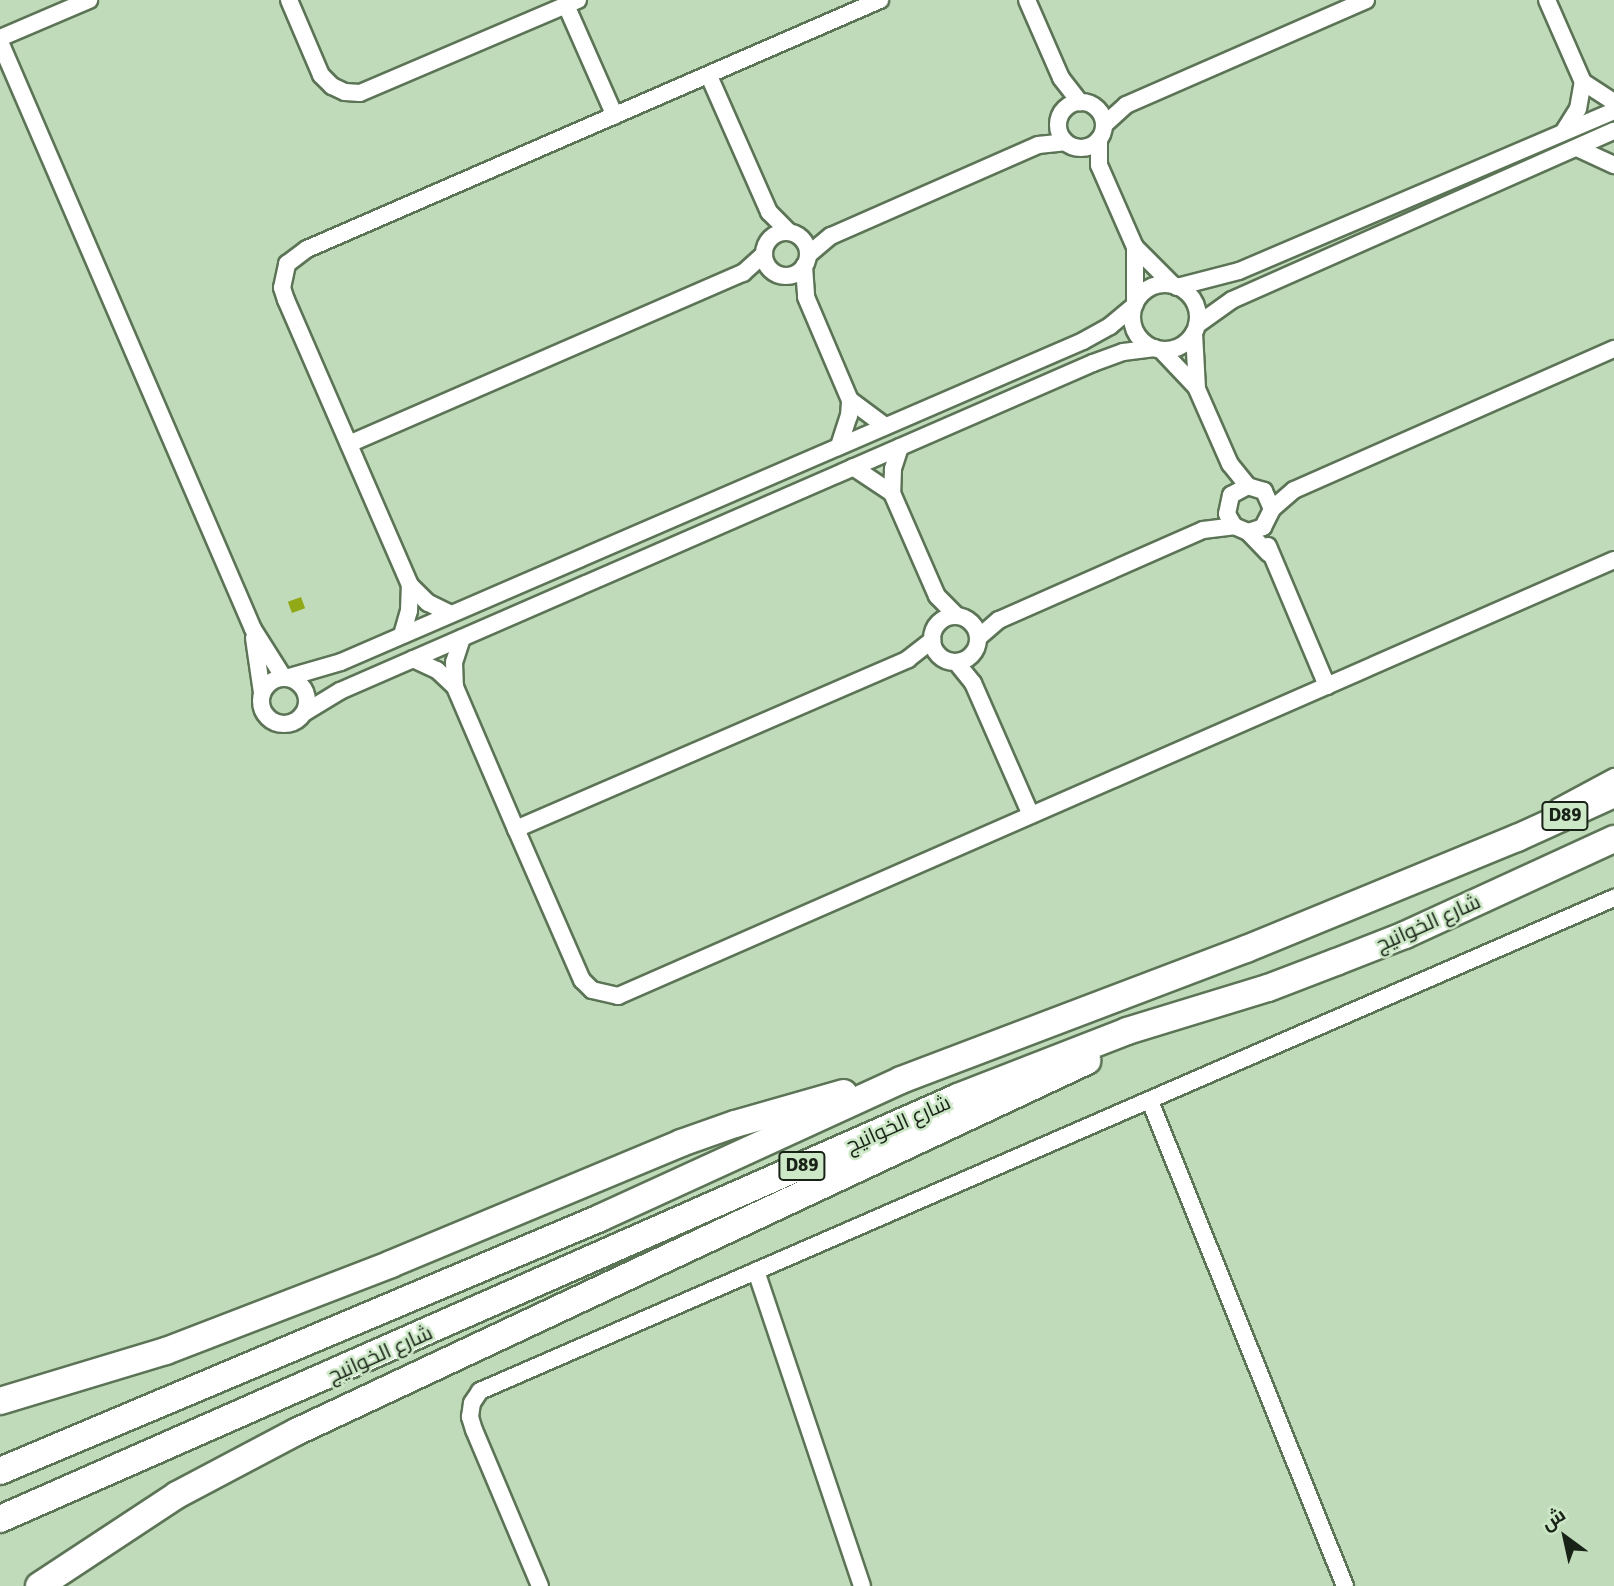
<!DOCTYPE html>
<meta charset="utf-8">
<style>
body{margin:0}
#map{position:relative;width:1614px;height:1586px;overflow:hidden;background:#c0dbba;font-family:Signika,Cairo,sans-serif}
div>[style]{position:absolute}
.building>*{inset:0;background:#91a917;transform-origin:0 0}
.roads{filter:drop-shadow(2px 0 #5c7456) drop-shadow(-2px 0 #5c7456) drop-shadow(0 2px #5c7456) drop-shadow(0 -2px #5c7456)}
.minor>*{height:16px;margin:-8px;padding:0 8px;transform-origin:8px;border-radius:8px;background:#fff}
.minor>.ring{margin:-8px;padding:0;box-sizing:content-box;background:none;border:16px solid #fff;border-radius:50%}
.trunk>*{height:26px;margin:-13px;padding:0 13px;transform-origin:13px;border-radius:13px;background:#fff}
span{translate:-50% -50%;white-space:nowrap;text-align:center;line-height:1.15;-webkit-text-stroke:5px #cde8c7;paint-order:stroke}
.shield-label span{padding:2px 5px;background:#cde8c7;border:2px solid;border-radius:5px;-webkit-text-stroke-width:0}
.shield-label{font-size:19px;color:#182216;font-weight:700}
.street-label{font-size:21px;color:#182216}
.north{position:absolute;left:1530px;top:1502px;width:70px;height:70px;-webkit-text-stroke:5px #cde8c7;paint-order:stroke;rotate:327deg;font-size:19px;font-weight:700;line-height:28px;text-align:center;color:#182216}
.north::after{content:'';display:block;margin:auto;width:24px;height:32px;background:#182216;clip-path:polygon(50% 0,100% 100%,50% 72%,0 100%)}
</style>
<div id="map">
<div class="building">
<i style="left:301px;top:597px;width:12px;height:14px;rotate:70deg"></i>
</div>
<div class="roads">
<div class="minor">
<i style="left:289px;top:0;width:82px;rotate:66.9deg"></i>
<i style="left:321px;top:75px;width:16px;rotate:45deg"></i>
<i style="left:332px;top:86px;width:14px;rotate:25deg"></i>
<i style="left:345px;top:92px;width:15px;rotate:4deg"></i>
<i style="left:360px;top:93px;width:237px;rotate:-23.1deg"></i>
<i style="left:1027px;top:0;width:85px;rotate:66.4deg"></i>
<i style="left:1061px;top:78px;width:31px;rotate:52deg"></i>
<i style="left:1547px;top:0;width:90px;rotate:66.3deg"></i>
<i style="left:1583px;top:82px;width:37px;rotate:33deg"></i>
<i style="left:566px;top:5px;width:121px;rotate:66.2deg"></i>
<i style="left:0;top:38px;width:97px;rotate:-23.1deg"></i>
<i style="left:0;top:42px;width:639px;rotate:66.68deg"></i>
<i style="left:253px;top:629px;width:58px;rotate:57.7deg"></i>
<i style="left:709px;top:76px;width:149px;rotate:66.2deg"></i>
<i style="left:769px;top:212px;width:28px;rotate:45deg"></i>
<i class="ring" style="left:1058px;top:102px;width:30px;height:30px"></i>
<i style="left:1104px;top:125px;width:30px;rotate:-42deg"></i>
<i style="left:1126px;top:105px;width:262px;rotate:-23.6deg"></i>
<i style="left:1564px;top:131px;width:26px;rotate:-58deg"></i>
<i style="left:1578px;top:109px;width:27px;rotate:-80deg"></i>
<i style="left:1099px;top:140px;width:25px;rotate:90deg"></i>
<i style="left:1099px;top:165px;width:90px;rotate:66.3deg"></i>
<i style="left:1135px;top:247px;width:54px;rotate:45deg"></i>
<i style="left:1577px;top:148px;width:41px;rotate:24.7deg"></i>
<i class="ring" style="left:764px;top:232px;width:28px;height:28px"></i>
<i style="left:1135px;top:247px;width:57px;rotate:90deg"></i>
<i style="left:808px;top:255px;width:30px;rotate:-40deg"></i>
<i style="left:831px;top:236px;width:226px;rotate:-23.7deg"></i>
<i style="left:1038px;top:145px;width:27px;rotate:-6deg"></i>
<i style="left:804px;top:266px;width:31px;rotate:86deg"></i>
<i style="left:806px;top:297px;width:112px;rotate:66.9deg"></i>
<i style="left:850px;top:400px;width:44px;rotate:36.6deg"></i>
<i class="ring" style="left:1132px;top:284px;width:50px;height:50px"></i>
<i style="left:1177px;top:287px;width:64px;rotate:-14.5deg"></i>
<i style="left:1239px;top:271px;width:408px;rotate:-23.1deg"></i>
<i style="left:1197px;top:325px;width:43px;rotate:-35.5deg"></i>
<i style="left:1232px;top:300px;width:418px;rotate:-23.9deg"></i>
<i style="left:1194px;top:333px;width:56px;rotate:86.9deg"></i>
<i style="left:1197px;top:389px;width:82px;rotate:66.3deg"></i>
<i style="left:1230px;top:464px;width:28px;rotate:51deg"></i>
<i style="left:1161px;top:350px;width:51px;rotate:46.6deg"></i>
<i style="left:349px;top:444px;width:430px;rotate:-23.5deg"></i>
<i style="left:743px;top:273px;width:28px;rotate:-42deg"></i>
<i style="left:839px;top:446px;width:32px;rotate:-72deg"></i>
<i style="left:849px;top:416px;width:16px;rotate:-86deg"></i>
<i style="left:900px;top:447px;width:23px;rotate:108deg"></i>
<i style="left:893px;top:469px;width:24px;rotate:92deg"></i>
<i style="left:892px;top:493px;width:112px;rotate:66.4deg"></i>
<i style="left:937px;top:596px;width:28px;rotate:45deg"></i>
<i style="left:853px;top:467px;width:47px;rotate:33.7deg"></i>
<i style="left:1272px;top:509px;width:29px;rotate:-41deg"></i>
<i style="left:1294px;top:490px;width:350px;rotate:-23.8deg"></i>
<i style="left:1248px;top:532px;width:16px;rotate:-18deg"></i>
<i style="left:1263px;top:527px;width:20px;rotate:-63deg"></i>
<i style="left:1272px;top:509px;width:20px;rotate:-114deg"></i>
<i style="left:1264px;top:491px;width:17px;rotate:-163deg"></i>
<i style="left:1248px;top:486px;width:19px;rotate:152deg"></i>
<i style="left:1231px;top:495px;width:19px;rotate:102deg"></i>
<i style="left:1227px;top:514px;width:14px;rotate:60deg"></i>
<i style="left:1234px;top:526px;width:15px;rotate:23deg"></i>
<i style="left:1248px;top:532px;width:30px;rotate:46deg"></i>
<i style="left:1268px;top:546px;width:152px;rotate:67.1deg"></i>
<i style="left:451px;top:614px;width:25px;rotate:-154deg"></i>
<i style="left:428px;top:603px;width:25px;rotate:-135deg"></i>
<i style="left:410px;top:585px;width:311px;rotate:-113.5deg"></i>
<i style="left:286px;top:300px;width:13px;rotate:-108deg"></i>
<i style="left:282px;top:288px;width:25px;rotate:-78deg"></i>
<i style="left:287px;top:264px;width:25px;rotate:-37deg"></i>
<i style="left:307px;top:249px;width:625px;rotate:-23.49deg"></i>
<i class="ring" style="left:932px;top:616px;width:30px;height:30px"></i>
<i style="left:402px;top:635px;width:25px;rotate:-74deg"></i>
<i style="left:409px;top:611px;width:26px;rotate:-88deg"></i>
<i style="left:254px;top:638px;width:56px;rotate:81.7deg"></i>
<i style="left:462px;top:638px;width:25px;rotate:108deg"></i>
<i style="left:454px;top:662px;width:25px;rotate:88deg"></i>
<i style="left:455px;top:687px;width:155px;rotate:66.8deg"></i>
<i style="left:516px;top:829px;width:165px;rotate:66.4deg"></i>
<i style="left:582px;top:980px;width:14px;rotate:45deg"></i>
<i style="left:592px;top:990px;width:27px;rotate:13deg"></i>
<i style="left:618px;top:996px;width:1087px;rotate:-23.64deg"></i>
<i style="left:978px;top:638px;width:28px;rotate:-41deg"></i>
<i style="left:999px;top:620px;width:223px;rotate:-23.8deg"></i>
<i style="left:1203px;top:530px;width:31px;rotate:-7deg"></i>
<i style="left:413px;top:659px;width:26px;rotate:25deg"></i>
<i style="left:437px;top:670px;width:25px;rotate:43deg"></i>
<i style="left:956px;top:662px;width:27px;rotate:51deg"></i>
<i style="left:973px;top:683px;width:144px;rotate:66.3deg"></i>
<i class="ring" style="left:261px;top:678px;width:30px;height:30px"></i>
<i style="left:286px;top:678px;width:57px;rotate:-16.2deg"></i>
<i style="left:341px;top:662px;width:808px;rotate:-23.39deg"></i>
<i style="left:1083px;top:341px;width:31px;rotate:-29deg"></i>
<i style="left:1110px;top:326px;width:31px;rotate:-40deg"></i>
<i style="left:304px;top:713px;width:42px;rotate:-31.4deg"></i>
<i style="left:340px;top:691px;width:821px;rotate:-23.54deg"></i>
<i style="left:1093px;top:363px;width:32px;rotate:-20deg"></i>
<i style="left:1123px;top:352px;width:32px;rotate:-7deg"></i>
<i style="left:1558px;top:807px;width:64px;rotate:-28.2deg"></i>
<i style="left:516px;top:829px;width:427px;rotate:-23.4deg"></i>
<i style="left:908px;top:659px;width:31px;rotate:-38deg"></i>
<i style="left:1150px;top:1101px;width:523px;rotate:68.1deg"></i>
<i style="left:756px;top:1271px;width:332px;rotate:71.4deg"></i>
<i style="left:540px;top:1586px;width:169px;rotate:-112.9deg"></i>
<i style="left:474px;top:1430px;width:14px;rotate:-107deg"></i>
<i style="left:470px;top:1417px;width:14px;rotate:-82deg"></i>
<i style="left:472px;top:1403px;width:14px;rotate:-56deg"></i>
<i style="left:480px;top:1391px;width:1237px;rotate:-23.5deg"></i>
</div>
<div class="trunk">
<i style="left:0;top:1401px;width:173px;rotate:-16.8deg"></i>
<i style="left:166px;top:1351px;width:241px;rotate:-21.1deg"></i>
<i style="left:391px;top:1264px;width:314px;rotate:-22.6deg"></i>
<i style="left:681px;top:1143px;width:57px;rotate:-19.4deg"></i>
<i style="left:735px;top:1124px;width:113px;rotate:-15.9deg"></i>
<i style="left:0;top:1471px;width:651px;rotate:-22.86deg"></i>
<i style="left:600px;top:1218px;width:331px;rotate:-24.6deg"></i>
<i style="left:901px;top:1080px;width:369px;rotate:-20.8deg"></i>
<i style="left:1246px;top:949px;width:293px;rotate:-22.3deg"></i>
<i style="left:1517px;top:838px;width:107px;rotate:-24.4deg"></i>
<i style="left:0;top:1519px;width:1047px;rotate:-23.77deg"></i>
<i style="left:958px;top:1097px;width:181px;rotate:-21.3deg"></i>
<i style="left:1127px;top:1031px;width:147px;rotate:-17deg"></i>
<i style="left:1268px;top:988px;width:73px;rotate:-20.9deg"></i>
<i style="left:1336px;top:962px;width:74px;rotate:-21.4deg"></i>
<i style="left:1405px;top:935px;width:230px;rotate:-24.7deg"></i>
<i style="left:39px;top:1586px;width:165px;rotate:-33.4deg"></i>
<i style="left:177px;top:1495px;width:135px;rotate:-27.9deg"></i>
<i style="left:296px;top:1432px;width:874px;rotate:-25.13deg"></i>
</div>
</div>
<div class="shield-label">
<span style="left:1565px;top:816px">D89</span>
<span style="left:802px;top:1166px">D89</span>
</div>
<div class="street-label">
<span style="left:1428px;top:923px;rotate:-24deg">شارع الخوانيج</span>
<span style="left:898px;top:1124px;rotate:-24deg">شارع الخوانيج</span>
<span style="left:380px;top:1354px;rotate:-24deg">شارع الخوانيج</span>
</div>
<div class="north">ش</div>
</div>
